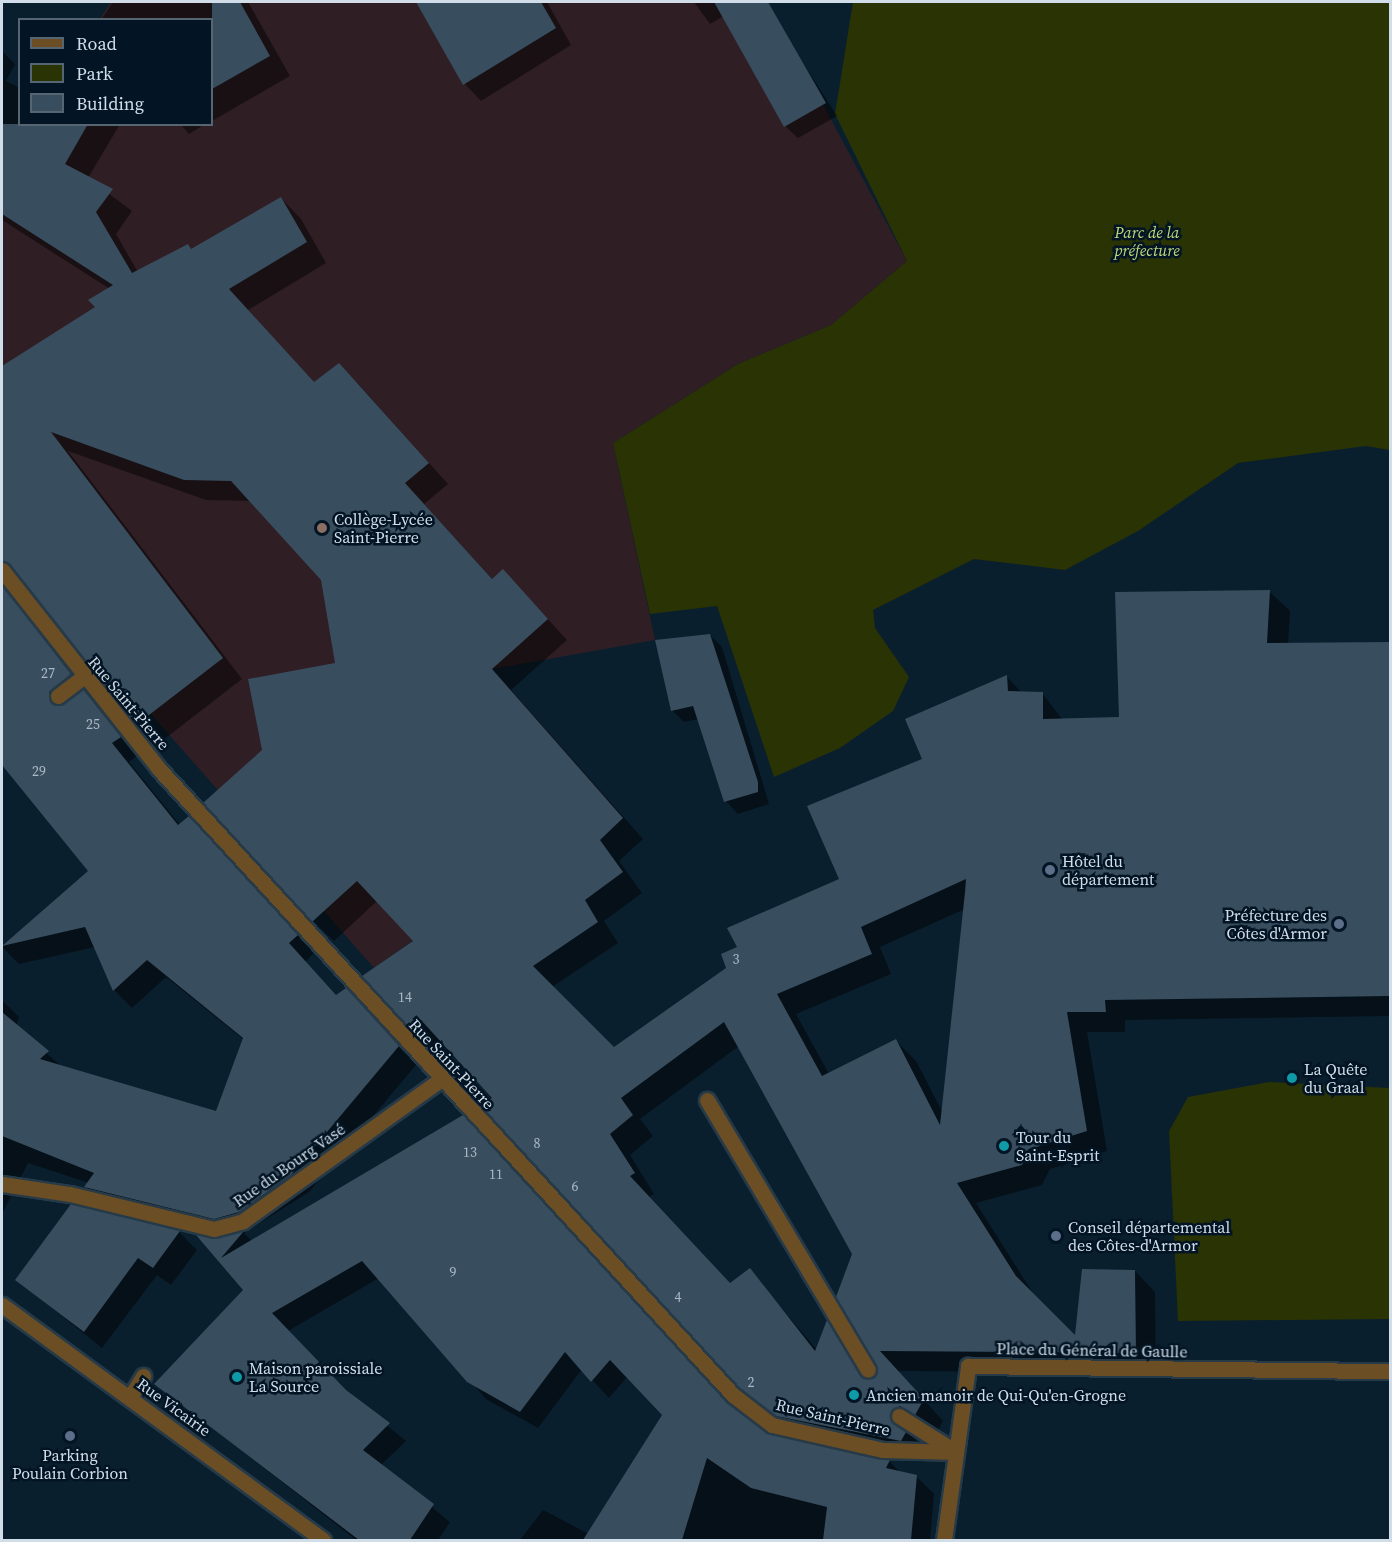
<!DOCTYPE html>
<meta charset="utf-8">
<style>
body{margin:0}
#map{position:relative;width:1392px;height:1542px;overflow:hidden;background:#0a1f2e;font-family:"Source Serif 4",serif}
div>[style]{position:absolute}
.education>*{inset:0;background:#301e25}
.green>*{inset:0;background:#293304}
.shadow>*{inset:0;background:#0007}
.building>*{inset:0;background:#384d5e}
.roads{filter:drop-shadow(2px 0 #263a48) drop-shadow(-2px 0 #263a48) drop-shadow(0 2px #263a48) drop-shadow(0 -2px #263a48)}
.lane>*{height:15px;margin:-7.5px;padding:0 7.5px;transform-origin:7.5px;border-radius:7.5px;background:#6c4e25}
.street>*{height:15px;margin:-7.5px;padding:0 7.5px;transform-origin:7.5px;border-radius:7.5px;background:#6c4e25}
.dots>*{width:16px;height:16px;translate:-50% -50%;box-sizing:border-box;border:3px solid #031524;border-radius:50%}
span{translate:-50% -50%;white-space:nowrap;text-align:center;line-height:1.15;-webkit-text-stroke:5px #031524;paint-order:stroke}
.number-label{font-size:14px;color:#abb9c6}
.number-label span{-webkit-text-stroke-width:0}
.park-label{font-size:16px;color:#bfd97a;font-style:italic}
.poi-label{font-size:16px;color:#d1dde8}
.left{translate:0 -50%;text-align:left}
.right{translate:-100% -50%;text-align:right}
.street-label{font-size:16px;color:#d1dde8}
.frame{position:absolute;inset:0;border:3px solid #d1dde8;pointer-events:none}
.legend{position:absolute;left:18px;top:18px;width:195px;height:108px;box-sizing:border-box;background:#031524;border:2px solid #556572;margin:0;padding:8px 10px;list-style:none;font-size:18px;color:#d1dde8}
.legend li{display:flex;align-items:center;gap:12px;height:30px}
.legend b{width:30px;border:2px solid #556572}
</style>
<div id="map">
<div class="education">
<i style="clip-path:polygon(111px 2px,768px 2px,907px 261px,831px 325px,738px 364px,613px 443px,655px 640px,492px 669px,607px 799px,532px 865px,527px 860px,374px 968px,151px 714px,19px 543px,2px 508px,2px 180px,33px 125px,212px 124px,212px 20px,100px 19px)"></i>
</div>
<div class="green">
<i style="clip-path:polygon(853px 2px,1390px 2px,1390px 450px,1366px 446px,1238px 463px,1138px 531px,1065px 570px,974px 559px,873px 610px,875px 628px,909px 677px,893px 711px,840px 748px,774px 777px,717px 606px,650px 614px,613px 443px,738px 364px,831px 325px,907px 261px,835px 114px)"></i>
<i style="clip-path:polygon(1269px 1082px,1390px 1088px,1390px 1319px,1178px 1321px,1169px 1131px,1188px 1097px)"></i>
</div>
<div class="shadow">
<i style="clip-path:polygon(113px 2px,248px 2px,290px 76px,212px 121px,212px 20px,101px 20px)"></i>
<i style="clip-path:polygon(418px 2px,547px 2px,571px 45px,481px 101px,465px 84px)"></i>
<i style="clip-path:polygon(694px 2px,748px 2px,710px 24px)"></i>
<i style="clip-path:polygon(791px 44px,837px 116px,798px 138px,785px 126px)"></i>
<i style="clip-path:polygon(evenodd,2px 51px,15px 64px,6px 81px,20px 88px,20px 124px,120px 124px,88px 178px,132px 211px,116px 234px,138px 272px,188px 246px,192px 250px,281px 198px,301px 219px,326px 263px,248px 310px,315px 384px,339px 365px,359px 385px,448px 484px,424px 504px,493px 580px,523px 592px,567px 640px,511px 690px,643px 839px,619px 861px,642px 893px,604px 921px,618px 943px,552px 987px,614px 1048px,728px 968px,739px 947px,841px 880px,923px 760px,1007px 677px,1022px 693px,1042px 693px,1063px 720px,1121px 719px,1269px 591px,1290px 611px,1288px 645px,1390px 644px,1390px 1016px,1125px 1020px,1125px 1032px,1087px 1032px,1107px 1151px,1050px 1169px,1042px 1185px,976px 1203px,1036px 1298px,1077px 1338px,1135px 1271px,1155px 1292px,1156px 1373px,898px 1371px,943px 1421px,936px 1434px,910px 1432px,925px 1453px,921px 1460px,798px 1436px,762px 1408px,441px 1040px,433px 1050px,365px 977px,415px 941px,377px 901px,334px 941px,313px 921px,264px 751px,336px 664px,322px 579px,251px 501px,206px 500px,68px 451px,242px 679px,158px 744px,138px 724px,2px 514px,2px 368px,97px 307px,110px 289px,2px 220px,2px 51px,965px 909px,943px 1113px,916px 1061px,896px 1041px,829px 1074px,796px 1014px,891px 974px,880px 947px,965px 909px,2px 51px,739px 1046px,854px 1254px,878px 1365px,878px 1376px,870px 1381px,847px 1342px,827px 1323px,817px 1350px,749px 1270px,730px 1284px,649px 1197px,654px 1194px,630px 1155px,653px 1136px,640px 1119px,739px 1046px)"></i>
<i style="clip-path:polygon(180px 124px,205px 124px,189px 134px)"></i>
<i style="clip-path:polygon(2px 587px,138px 755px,129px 762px,180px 825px,206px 836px,314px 953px,305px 962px,337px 996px,346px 990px,416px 1065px,309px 1192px,244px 1233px,252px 1241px,463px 1117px,731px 1407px,769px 1436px,889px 1461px,901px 1473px,917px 1477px,934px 1494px,930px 1540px,520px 1540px,543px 1510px,589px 1534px,664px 1415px,628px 1376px,609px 1398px,582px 1369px,538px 1428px,486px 1399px,379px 1278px,288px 1331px,347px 1393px,406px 1441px,381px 1465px,450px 1522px,438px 1540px,356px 1540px,157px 1384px,245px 1291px,200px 1237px,231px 1236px,103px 1205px,86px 1187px,89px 1183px,28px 1163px,2px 1214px,2px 1000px,19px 1017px,16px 1026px,62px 1067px,217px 1113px,244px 1040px,166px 977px,132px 1008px,115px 991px,95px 947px,19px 964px,2px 947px,90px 871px,2px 763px)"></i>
<i style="clip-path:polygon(710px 635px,722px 647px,769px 804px,738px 814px,726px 801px,699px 719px,684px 722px,672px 710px)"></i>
<i style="clip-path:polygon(179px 1232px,197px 1250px,171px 1285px,157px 1275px,102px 1348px,17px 1280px)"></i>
</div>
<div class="building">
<i style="clip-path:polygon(212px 2px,240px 2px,270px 56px,212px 89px)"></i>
<i style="clip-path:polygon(416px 2px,541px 2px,556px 28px,463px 85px)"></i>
<i style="clip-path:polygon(714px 2px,768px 2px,826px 103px,784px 127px)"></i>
<i style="clip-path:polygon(evenodd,2px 124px,88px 124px,65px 164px,113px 189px,96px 212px,132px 273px,188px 244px,191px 249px,281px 197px,307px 242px,229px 289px,314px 382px,339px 363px,429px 463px,405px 483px,492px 579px,503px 569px,548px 619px,492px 669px,623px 818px,600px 840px,623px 872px,585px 900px,598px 922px,533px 966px,614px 1047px,726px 968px,721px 954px,737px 947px,727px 928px,839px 879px,807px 806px,922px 759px,905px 719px,1007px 675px,1008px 691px,1043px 692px,1043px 719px,1119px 717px,1115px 592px,1270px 590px,1267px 643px,1390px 642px,1390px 996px,1105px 1000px,1106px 1012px,1067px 1012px,1087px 1131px,1030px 1149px,1022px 1165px,957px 1183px,1016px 1276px,1075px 1335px,1082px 1269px,1135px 1270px,1136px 1353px,880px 1351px,924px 1399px,915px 1415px,900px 1406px,891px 1411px,891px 1421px,906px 1432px,901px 1441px,776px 1416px,740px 1388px,480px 1105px,492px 1098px,421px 1020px,412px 1031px,362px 976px,413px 941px,357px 881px,312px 922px,203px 803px,262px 750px,248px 679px,335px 663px,321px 580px,231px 481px,184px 480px,51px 432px,223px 658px,136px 725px,2px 560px,2px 366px,95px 307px,88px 300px,113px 285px,2px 214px,2px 124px,966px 879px,965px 892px,940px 1125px,896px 1039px,822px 1076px,777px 994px,872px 954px,861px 927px,966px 879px,2px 124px,724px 1022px,852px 1254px,836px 1297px,876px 1365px,872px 1379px,860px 1375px,827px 1320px,815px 1351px,750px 1268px,730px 1283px,630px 1176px,635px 1173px,610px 1134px,633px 1115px,621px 1098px,724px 1022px)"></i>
<i style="clip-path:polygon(2px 585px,71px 674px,49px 692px,51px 702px,63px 704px,83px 689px,121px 737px,112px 743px,178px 825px,189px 816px,298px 935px,289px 943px,336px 995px,346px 988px,399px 1046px,291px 1175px,239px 1212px,214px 1219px,84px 1187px,94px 1173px,2px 1136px,2px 1012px,49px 1051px,40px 1059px,216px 1111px,243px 1038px,147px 960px,113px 991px,85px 927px,2px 946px,88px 871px,2px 765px)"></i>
<i style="clip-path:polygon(710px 634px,758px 782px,758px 792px,724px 802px,693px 706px,671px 711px,655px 640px)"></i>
<i style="clip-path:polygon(463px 1115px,727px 1403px,769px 1434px,890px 1460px,886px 1468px,917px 1475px,911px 1540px,823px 1540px,827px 1507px,751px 1488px,707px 1458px,682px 1540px,583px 1540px,662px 1415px,610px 1360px,591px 1382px,565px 1352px,520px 1412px,467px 1382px,362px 1261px,272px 1313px,346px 1390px,390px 1423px,363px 1450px,434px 1504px,410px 1540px,359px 1540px,154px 1384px,243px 1290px,196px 1235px,216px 1238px,244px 1231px,221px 1258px)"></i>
<i style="clip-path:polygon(71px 1204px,180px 1231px,153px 1268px,138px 1258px,84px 1332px,15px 1280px)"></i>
</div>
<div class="roads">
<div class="lane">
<i style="left:58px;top:696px;width:31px;rotate:-37deg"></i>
<i style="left:707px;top:1100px;width:314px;rotate:59.2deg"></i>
<i style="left:130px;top:1397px;width:25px;rotate:-58deg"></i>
<i style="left:899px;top:1416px;width:67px;rotate:32.3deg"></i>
</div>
<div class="street">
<i style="left:2px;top:570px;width:253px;rotate:51.7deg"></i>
<i style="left:159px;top:769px;width:849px;rotate:47.48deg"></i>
<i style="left:733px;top:1395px;width:49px;rotate:37.6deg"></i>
<i style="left:772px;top:1425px;width:114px;rotate:12.7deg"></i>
<i style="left:883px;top:1450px;width:73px;rotate:1.6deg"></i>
<i style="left:2px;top:1184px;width:69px;rotate:8.4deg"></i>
<i style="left:70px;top:1194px;width:148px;rotate:13.7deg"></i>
<i style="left:214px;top:1229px;width:30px;rotate:-15deg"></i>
<i style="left:243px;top:1221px;width:244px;rotate:-35.6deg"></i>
<i style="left:2px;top:1305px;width:398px;rotate:36.2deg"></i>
<i style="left:944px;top:1540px;width:176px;rotate:-82.1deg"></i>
<i style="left:968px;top:1366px;width:422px;rotate:0.7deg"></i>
</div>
</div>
<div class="dots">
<i style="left:322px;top:528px;background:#8d6e63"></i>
<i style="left:1050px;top:870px;background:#5c6f8a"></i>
<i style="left:1339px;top:924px;background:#5c6f8a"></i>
<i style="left:1292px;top:1078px;background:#0f9aa8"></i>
<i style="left:1004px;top:1146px;background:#0f9aa8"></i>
<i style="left:1056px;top:1236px;background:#5c6f8a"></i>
<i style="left:237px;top:1377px;background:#0f9aa8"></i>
<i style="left:854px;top:1395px;background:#0f9aa8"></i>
<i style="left:70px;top:1436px;background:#5c6f8a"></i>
</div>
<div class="number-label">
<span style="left:48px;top:673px">27</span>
<span style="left:93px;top:724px">25</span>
<span style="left:39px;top:771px">29</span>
<span style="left:736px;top:959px">3</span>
<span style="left:405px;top:997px">14</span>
<span style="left:537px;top:1143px">8</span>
<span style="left:470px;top:1152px">13</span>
<span style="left:496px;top:1174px">11</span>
<span style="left:575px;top:1186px">6</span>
<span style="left:453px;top:1272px">9</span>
<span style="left:678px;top:1297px">4</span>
<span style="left:751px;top:1382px">2</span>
</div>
<div class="park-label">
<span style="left:1147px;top:241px">Parc de la<br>préfecture</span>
</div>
<div class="poi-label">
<span class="left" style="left:334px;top:528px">Collège-Lycée<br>Saint-Pierre</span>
<span class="left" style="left:1062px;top:870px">Hôtel du<br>département</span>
<span class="right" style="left:1327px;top:924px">Préfecture des<br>Côtes d'Armor</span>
<span class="left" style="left:1304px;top:1078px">La Quête<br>du Graal</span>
<span class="left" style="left:1016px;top:1146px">Tour du<br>Saint-Esprit</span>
<span class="left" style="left:1068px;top:1236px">Conseil départemental<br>des Côtes-d'Armor</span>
<span class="left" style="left:249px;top:1377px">Maison paroissiale<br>La Source</span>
<span class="left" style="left:866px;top:1395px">Ancien manoir de Qui-Qu'en-Grogne</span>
<span style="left:70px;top:1464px">Parking<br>Poulain Corbion</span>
</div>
<div class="street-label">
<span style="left:129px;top:703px;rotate:50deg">Rue Saint-Pierre</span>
<span style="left:452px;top:1064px;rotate:47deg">Rue Saint-Pierre</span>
<span style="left:289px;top:1165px;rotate:-35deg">Rue du Bourg Vasé</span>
<span style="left:1092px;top:1350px;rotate:1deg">Place du Général de Gaulle</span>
<span style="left:174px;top:1407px;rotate:36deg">Rue Vicairie</span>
<span style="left:833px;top:1417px;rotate:13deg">Rue Saint-Pierre</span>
</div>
<div class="frame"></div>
<ul class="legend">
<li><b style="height:8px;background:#6c4e25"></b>Road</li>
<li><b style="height:16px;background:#293304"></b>Park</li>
<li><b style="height:16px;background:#384d5e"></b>Building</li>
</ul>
</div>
